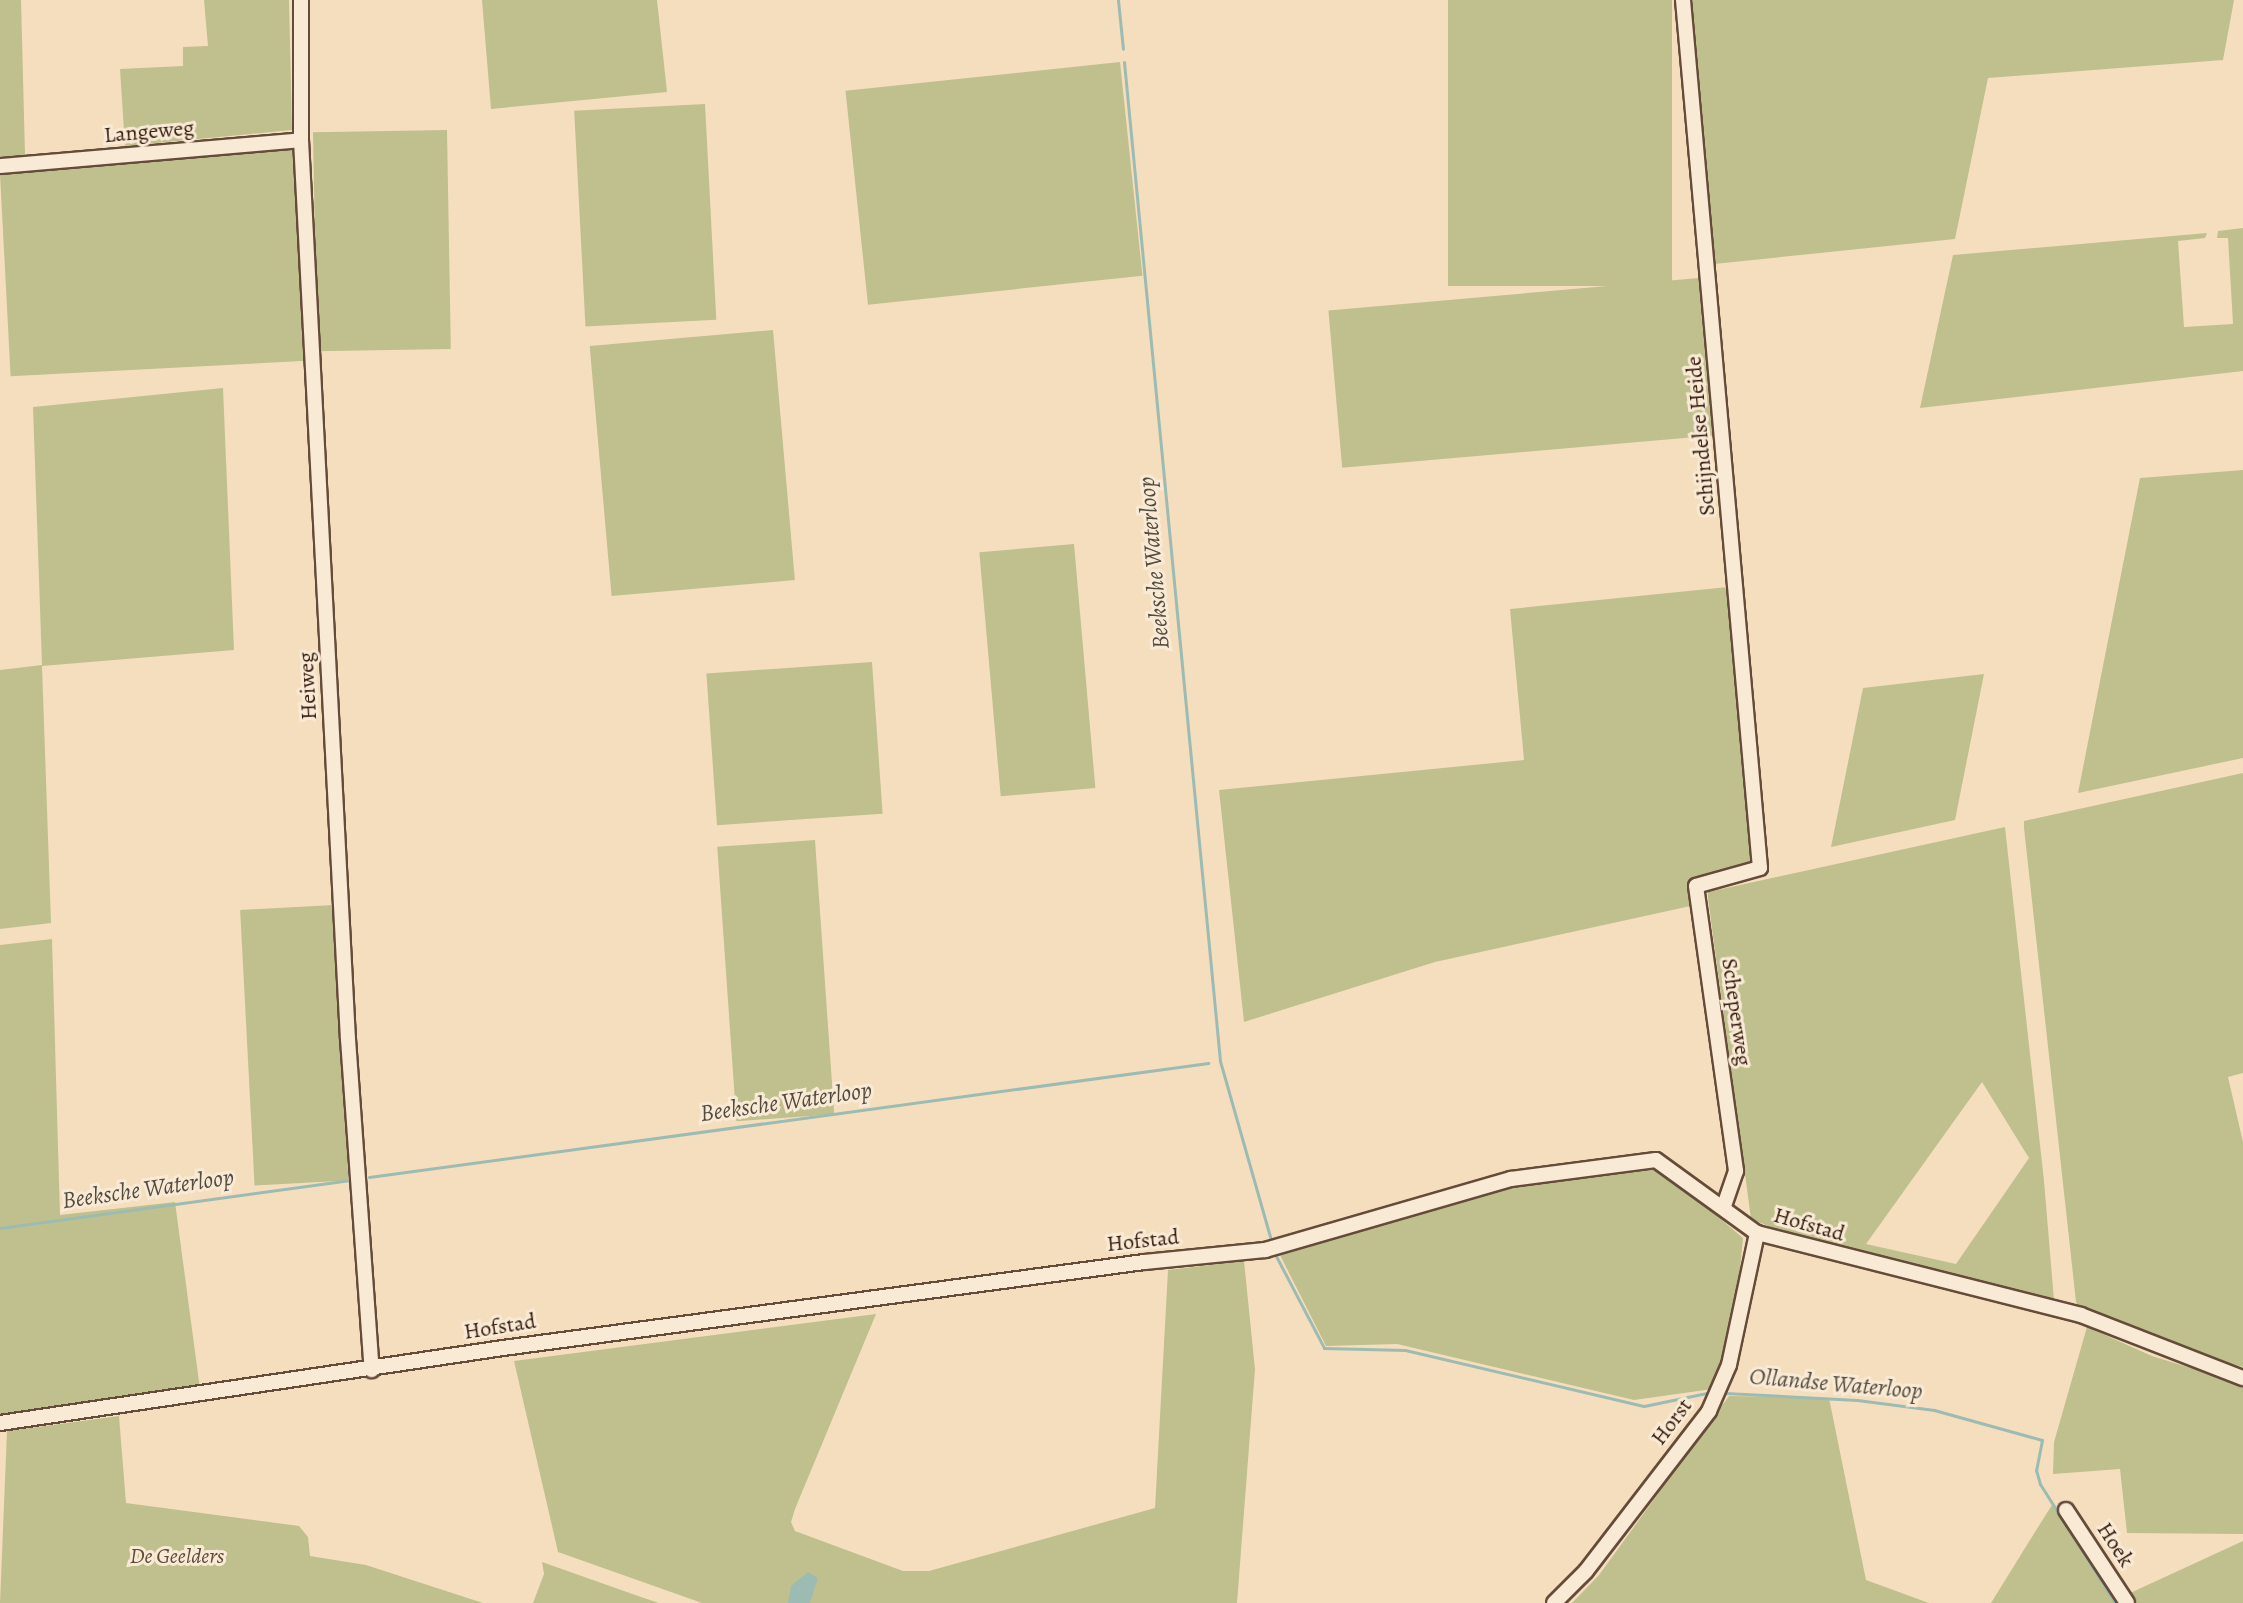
<!DOCTYPE html>
<style>
body{margin:0}
#map{position:relative;width:2243px;height:1603px;overflow:hidden;background:#f5debe;font-family:Alegreya,serif}
div>[style]{position:absolute}
.green>*{inset:0;background:#c0c08e;transform-origin:0 0}
.water>*{inset:0;background:#9cbcb3}
.stream>*{height:3px;margin:-1.5px;padding:0 1.5px;transform-origin:1.5px;border-radius:1.5px;background:#9cbcb3}
.roads{filter:drop-shadow(2px 0 #654b39) drop-shadow(-2px 0 #654b39) drop-shadow(0 2px #654b39) drop-shadow(0 -2px #654b39)}
.minor>*{height:14px;margin:-7px;padding:0 7px;transform-origin:7px;border-radius:7px;background:#f8ead5}
span{translate:-50% -50%;white-space:nowrap;text-align:center;line-height:1.15;-webkit-text-stroke:6px #f8ead5;paint-order:stroke}
.street-label{font-size:22px;color:#351a0d}
.park-label{font-size:22px;color:#5f4c34;font-style:italic}
.water-label{font-size:24px;color:#544b3f;font-style:italic}
</style>
<div id="map">
<div class="green">
<i style="clip-path:polygon(0 0,21px 0,25px 155px,0 157px)"></i>
<i style="clip-path:polygon(204px 0,289px 0,292px 130px,125px 146px,120px 69px,183px 66px,183px 47px,208px 46px)"></i>
<i style="clip-path:polygon(482px 0,657px 0,667px 92px,491px 109px)"></i>
<i style="left:1448px;top:0;width:224px;height:286px"></i>
<i style="clip-path:polygon(1690px 0,2234px 0,2223px 60px,1988px 78px,1955px 239px,1714px 264px)"></i>
<i style="left:1120px;top:62px;width:215px;height:276px;rotate:84deg"></i>
<i style="left:705px;top:104px;width:216px;height:131px;rotate:87deg"></i>
<i style="left:447px;top:130px;width:219px;height:134px;rotate:89deg"></i>
<i style="left:296px;top:147px;width:214px;height:297px;rotate:87deg"></i>
<i style="clip-path:polygon(2243px 228px,2243px 371px,1920px 408px,1953px 255px,2207px 233px,2205px 238px,2178px 241px,2184px 327px,2233px 324px,2228px 238px,2217px 238px,2218px 231px)"></i>
<i style="left:1699px;top:278px;width:158px;height:372px;rotate:85deg"></i>
<i style="left:773px;top:330px;width:251px;height:184px;rotate:85deg"></i>
<i style="clip-path:polygon(223px 388px,234px 650px,42px 666px,51px 923px,0 929px,0 670px,42px 665px,33px 407px)"></i>
<i style="clip-path:polygon(2243px 470px,2243px 758px,2078px 793px,2140px 478px)"></i>
<i style="left:1074px;top:544px;width:245px;height:95px;rotate:85deg"></i>
<i style="clip-path:polygon(1728px 587px,1754px 863px,1698px 878px,1695px 905px,1435px 962px,1244px 1022px,1219px 790px,1524px 760px,1510px 609px)"></i>
<i style="left:872px;top:662px;width:152px;height:166px;rotate:86deg"></i>
<i style="clip-path:polygon(1984px 674px,1955px 820px,1831px 847px,1863px 688px)"></i>
<i style="clip-path:polygon(2243px 773px,2243px 1073px,2228px 1077px,2243px 1142px,2243px 1367px,2194px 1354px,2079px 1308px,2076px 1302px,2024px 828px,2024px 821px)"></i>
<i style="clip-path:polygon(evenodd,2005px 827px,2044px 1181px,2054px 1300px,1793px 1236px,1751px 1219px,1708px 898px,1708px 892px,2005px 827px,1982px 1082px,2029px 1158px,1956px 1264px,1866px 1244px,1982px 1082px)"></i>
<i style="left:815px;top:840px;width:275px;height:98px;rotate:86deg"></i>
<i style="left:334px;top:905px;width:276px;height:94px;rotate:87deg"></i>
<i style="clip-path:polygon(52px 939px,60px 1215px,175px 1202px,200px 1389px,0 1418px,0 945px)"></i>
<i style="clip-path:polygon(1657px 1165px,1743px 1238px,1735px 1319px,1713px 1389px,1634px 1400px,1397px 1344px,1326px 1346px,1280px 1255px,1511px 1183px)"></i>
<i style="clip-path:polygon(1244px 1261px,1255px 1369px,1237px 1603px,702px 1603px,558px 1552px,514px 1361px,876px 1314px,795px 1509px,791px 1522px,795px 1531px,903px 1571px,929px 1571px,1155px 1508px,1168px 1270px)"></i>
<i style="clip-path:polygon(2087px 1327px,2152px 1356px,2243px 1384px,2243px 1534px,2127px 1533px,2120px 1469px,2053px 1474px,2054px 1442px)"></i>
<i style="clip-path:polygon(1729px 1396px,1829px 1398px,1866px 1580px,1929px 1603px,1572px 1603px,1599px 1575px)"></i>
<i style="clip-path:polygon(119px 1416px,126px 1503px,299px 1526px,308px 1537px,310px 1556px,366px 1565px,483px 1603px,0 1603px,7px 1431px)"></i>
<i style="clip-path:polygon(2052px 1505px,2114px 1603px,1991px 1603px,2030px 1540px)"></i>
<i style="clip-path:polygon(2243px 1541px,2243px 1603px,2134px 1603px,2128px 1594px)"></i>
<i style="clip-path:polygon(542px 1562px,641px 1597px,659px 1603px,533px 1603px,544px 1574px)"></i>
</div>
<div class="water">
<i style="clip-path:polygon(808px 1572px,818px 1578px,810px 1603px,788px 1603px,791px 1586px)"></i>
</div>
<div class="stream">
<i style="left:1118px;top:0;width:49px;rotate:84.2deg"></i>
<i style="left:1124px;top:62px;width:1004px;rotate:84.51deg"></i>
<i style="left:1220px;top:1061px;width:183px;rotate:74.1deg"></i>
<i style="left:369px;top:1177px;width:847px;rotate:-7.74deg"></i>
<i style="left:0;top:1228px;width:352px;rotate:-7.8deg"></i>
<i style="left:1276px;top:1256px;width:104px;rotate:62.4deg"></i>
<i style="left:1324px;top:1348px;width:81px;rotate:1.4deg"></i>
<i style="left:1405px;top:1350px;width:245px;rotate:13.2deg"></i>
<i style="left:1644px;top:1406px;width:64px;rotate:-11.7deg"></i>
<i style="left:1725px;top:1393px;width:132px;rotate:3deg"></i>
<i style="left:1857px;top:1400px;width:78px;rotate:7.4deg"></i>
<i style="left:1934px;top:1410px;width:112px;rotate:15.5deg"></i>
<i style="left:2042px;top:1440px;width:31px;rotate:101deg"></i>
<i style="left:2036px;top:1470px;width:15px;rotate:74deg"></i>
<i style="left:2040px;top:1484px;width:141px;rotate:57.8deg"></i>
</div>
<div class="roads">
<div class="minor">
<i style="left:301px;top:0;width:140px;rotate:90deg"></i>
<i style="left:301px;top:140px;width:900px;rotate:87.01deg"></i>
<i style="left:348px;top:1039px;width:332px;rotate:85.9deg"></i>
<i style="left:1683px;top:0;width:871px;rotate:84.93deg"></i>
<i style="left:1760px;top:868px;width:66px;rotate:164.3deg"></i>
<i style="left:1696px;top:886px;width:288px;rotate:82deg"></i>
<i style="left:1736px;top:1171px;width:39px;rotate:109deg"></i>
<i style="left:0;top:166px;width:302px;rotate:-4.9deg"></i>
<i style="left:0;top:1423px;width:509px;rotate:-8.48deg"></i>
<i style="left:503px;top:1348px;width:647px;rotate:-7.64deg"></i>
<i style="left:1144px;top:1262px;width:122px;rotate:-5.7deg"></i>
<i style="left:1265px;top:1250px;width:256px;rotate:-16.1deg"></i>
<i style="left:1511px;top:1179px;width:146px;rotate:-7.5deg"></i>
<i style="left:1656px;top:1160px;width:125px;rotate:35.9deg"></i>
<i style="left:1757px;top:1233px;width:334px;rotate:14.2deg"></i>
<i style="left:2081px;top:1315px;width:174px;rotate:21.3deg"></i>
<i style="left:2066px;top:1510px;width:111px;rotate:56.7deg"></i>
<i style="left:1554px;top:1603px;width:45px;rotate:-45deg"></i>
<i style="left:1586px;top:1571px;width:202px;rotate:-52.4deg"></i>
<i style="left:1709px;top:1411px;width:50px;rotate:-66.5deg"></i>
<i style="left:1729px;top:1365px;width:135px;rotate:-78deg"></i>
</div>
</div>
<div class="street-label">
<span style="left:149px;top:132px;rotate:-5deg">Langeweg</span>
<span style="left:1701px;top:436px;rotate:-95deg">Schijndelse Heide</span>
<span style="left:308px;top:686px;rotate:-93deg">Heiweg</span>
<span style="left:1736px;top:1012px;rotate:82deg">Scheperweg</span>
<span style="left:1809px;top:1225px;rotate:16deg">Hofstad</span>
<span style="left:1143px;top:1241px;rotate:-6deg">Hofstad</span>
<span style="left:500px;top:1327px;rotate:-9deg">Hofstad</span>
<span style="left:1672px;top:1422px;rotate:-53deg">Horst</span>
<span style="left:2115px;top:1545px;rotate:57deg">Hoek</span>
</div>
<div class="park-label">
<span style="left:177px;top:1557px">De Geelders</span>
</div>
<div class="water-label">
<span style="left:1154px;top:563px;rotate:-95deg">Beeksche Waterloop</span>
<span style="left:786px;top:1102px;rotate:-8deg">Beeksche Waterloop</span>
<span style="left:148px;top:1189px;rotate:-8deg">Beeksche Waterloop</span>
<span style="left:1836px;top:1384px;rotate:5deg">Ollandse Waterloop</span>
</div>
</div>
